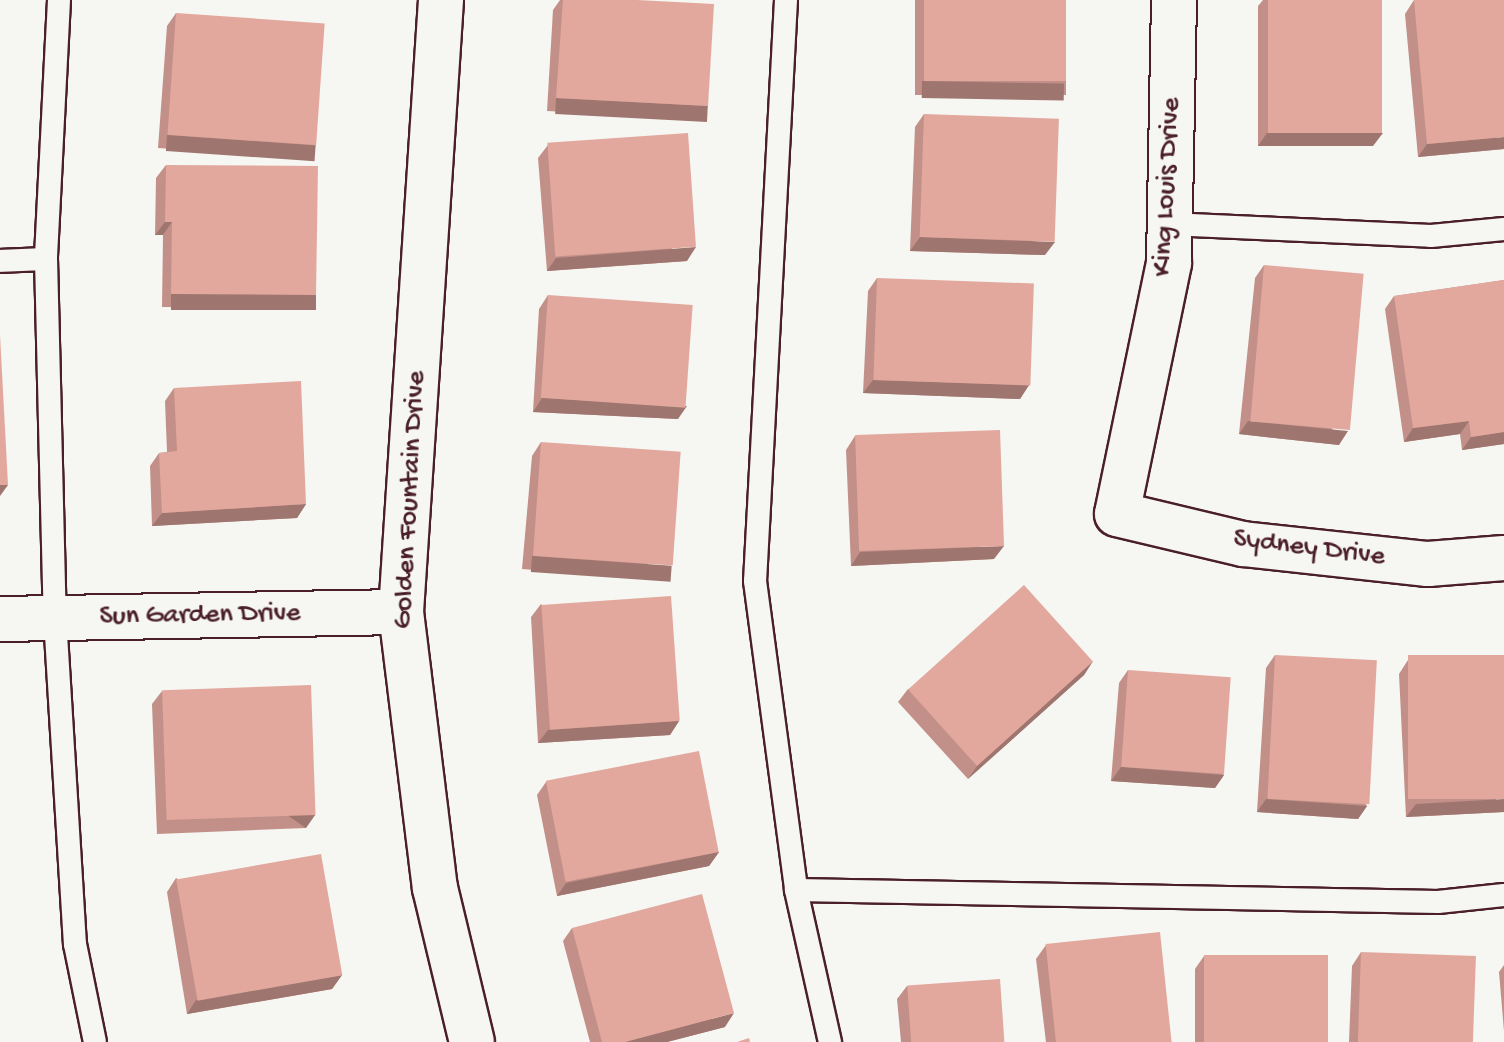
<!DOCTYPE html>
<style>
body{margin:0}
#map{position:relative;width:1504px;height:1042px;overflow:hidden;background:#f6f6f2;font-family:"Gochi Hand",sans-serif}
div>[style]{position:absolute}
.roads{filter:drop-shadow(2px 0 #4a1f2b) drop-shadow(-2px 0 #4a1f2b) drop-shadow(0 2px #4a1f2b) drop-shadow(0 -2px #4a1f2b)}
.service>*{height:22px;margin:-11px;padding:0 11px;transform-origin:11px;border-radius:11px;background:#f6f6f2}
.minor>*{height:44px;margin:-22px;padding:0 22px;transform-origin:22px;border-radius:22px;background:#f6f6f2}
.wall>*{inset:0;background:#c29088;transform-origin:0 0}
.shaded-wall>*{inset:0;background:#9e766f;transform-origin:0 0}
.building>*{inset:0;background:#e2a89e;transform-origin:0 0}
span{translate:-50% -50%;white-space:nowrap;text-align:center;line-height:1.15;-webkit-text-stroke:7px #f6f6f2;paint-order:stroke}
.street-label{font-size:28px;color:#4a1f2b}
</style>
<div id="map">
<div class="roads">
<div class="service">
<i style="left:59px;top:0;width:259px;rotate:92.9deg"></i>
<i style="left:46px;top:259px;width:359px;rotate:88.6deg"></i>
<i style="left:55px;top:618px;width:327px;rotate:86.5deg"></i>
<i style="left:75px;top:944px;width:100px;rotate:78.5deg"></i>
<i style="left:786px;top:0;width:582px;rotate:93.05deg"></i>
<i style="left:755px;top:581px;width:312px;rotate:82.4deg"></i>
<i style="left:796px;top:890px;width:156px;rotate:77.4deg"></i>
<i style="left:1169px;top:224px;width:262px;rotate:2.6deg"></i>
<i style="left:1431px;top:236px;width:73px;rotate:-5.5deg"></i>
<i style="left:0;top:261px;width:46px;rotate:-2.5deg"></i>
<i style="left:796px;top:890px;width:642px;rotate:1.07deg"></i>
<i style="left:1438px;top:902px;width:66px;rotate:-6.1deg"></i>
</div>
<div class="minor">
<i style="left:441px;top:0;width:613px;rotate:93.74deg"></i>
<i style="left:401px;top:612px;width:278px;rotate:83deg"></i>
<i style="left:435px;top:888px;width:158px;rotate:76.5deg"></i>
<i style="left:1174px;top:0;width:263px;rotate:91.1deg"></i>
<i style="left:1169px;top:263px;width:256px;rotate:101.7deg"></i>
<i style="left:1117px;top:514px;width:130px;rotate:13.4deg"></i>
<i style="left:1243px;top:544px;width:186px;rotate:6.2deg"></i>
<i style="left:1428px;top:564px;width:76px;rotate:-4.5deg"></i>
<i style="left:0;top:619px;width:401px;rotate:-1deg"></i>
</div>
</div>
<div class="wall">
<i style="clip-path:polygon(560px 0,637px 0,708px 106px,699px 119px,547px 111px,553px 10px)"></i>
<i style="left:915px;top:0;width:151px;height:95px"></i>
<i style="clip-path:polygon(1263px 0,1382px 0,1373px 146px,1258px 146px,1258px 6px)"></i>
<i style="clip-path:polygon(1414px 0,1504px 149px,1418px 157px,1405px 14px)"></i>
<i style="clip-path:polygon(176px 13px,316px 145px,307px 158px,158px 148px,167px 26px)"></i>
<i style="clip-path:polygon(924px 114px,1045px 255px,910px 251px,915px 127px)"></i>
<i style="clip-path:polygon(548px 145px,687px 261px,547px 271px,538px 158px)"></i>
<i style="clip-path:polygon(166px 165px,307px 308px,162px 307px,163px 235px,155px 235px,156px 178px)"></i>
<i style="clip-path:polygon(1264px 265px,1339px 445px,1239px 434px,1255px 278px)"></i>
<i style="clip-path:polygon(877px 278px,1029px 385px,1020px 399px,863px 393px,868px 291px)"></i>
<i style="clip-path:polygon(1504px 280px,1504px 444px,1462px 450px,1460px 434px,1404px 442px,1385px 309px,1394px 296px)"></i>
<i style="clip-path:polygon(548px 295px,678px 419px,533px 412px,539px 309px)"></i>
<i style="clip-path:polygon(174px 388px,306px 504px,297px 518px,152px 526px,150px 466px,159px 453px,167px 452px,165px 401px)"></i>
<i style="clip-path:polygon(855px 436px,994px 559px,851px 566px,846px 450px)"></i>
<i style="clip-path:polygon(541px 442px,662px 580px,522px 569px,532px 456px)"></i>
<i style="clip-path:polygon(541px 604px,679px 721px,670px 735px,538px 743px,531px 617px)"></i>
<i style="clip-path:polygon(1275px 655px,1367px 806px,1358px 819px,1257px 812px,1266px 668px)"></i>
<i style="clip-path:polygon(1408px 660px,1504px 812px,1406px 817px,1399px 674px)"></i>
<i style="clip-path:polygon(1093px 661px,1084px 675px,968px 779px,898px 702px,908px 689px)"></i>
<i style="clip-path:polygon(1128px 670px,1224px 775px,1215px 788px,1111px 781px,1119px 683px)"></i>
<i style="clip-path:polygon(162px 691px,315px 815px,306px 828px,157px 834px,152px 704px)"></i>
<i style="clip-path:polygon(546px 782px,719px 852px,709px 866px,557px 896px,537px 795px)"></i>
<i style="clip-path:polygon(176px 878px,342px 975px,332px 989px,187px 1014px,167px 892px)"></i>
<i style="clip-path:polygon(572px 928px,725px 1027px,667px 1042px,590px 1042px,563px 941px)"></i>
<i style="clip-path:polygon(1046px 945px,1172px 1042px,1046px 1042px,1036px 959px)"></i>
<i style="clip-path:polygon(1361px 952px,1472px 1042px,1349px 1042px,1352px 966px)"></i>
<i style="clip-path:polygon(1204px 956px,1328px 1042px,1195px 1042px,1195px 969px)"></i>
<i style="clip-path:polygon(1504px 965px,1504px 1031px,1499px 972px)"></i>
<i style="clip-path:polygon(907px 986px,1004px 1042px,901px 1042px,897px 999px)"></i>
</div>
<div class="shaded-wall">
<i style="left:922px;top:81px;width:142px;height:17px;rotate:1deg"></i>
<i style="left:556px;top:98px;width:152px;height:16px;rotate:3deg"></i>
<i style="clip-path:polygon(1267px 133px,1383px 133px,1373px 146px,1258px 146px)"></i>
<i style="left:167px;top:135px;width:149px;height:16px;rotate:4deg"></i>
<i style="clip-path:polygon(1504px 137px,1504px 149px,1418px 157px,1427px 144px)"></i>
<i style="clip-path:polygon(165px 222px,172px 222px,163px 235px,155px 235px)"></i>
<i style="clip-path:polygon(920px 237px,1055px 242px,1045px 255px,910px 251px)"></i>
<i style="clip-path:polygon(696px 247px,687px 261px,547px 271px,556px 258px)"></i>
<i style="left:171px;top:294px;width:145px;height:16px"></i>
<i style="clip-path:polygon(873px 380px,1029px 385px,1020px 399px,863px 393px)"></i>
<i style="clip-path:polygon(542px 398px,687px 406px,678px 419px,533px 412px)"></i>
<i style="clip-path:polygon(1248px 421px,1348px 431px,1339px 445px,1239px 434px)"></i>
<i style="clip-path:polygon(1469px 421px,1460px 434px,1404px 442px,1413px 428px)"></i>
<i style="clip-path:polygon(1504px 432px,1504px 444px,1462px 450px,1471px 437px)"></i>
<i style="clip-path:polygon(0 485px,8px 485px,0 496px)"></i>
<i style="clip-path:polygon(306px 504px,297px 518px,152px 526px,162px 513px)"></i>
<i style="clip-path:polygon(1004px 546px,994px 559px,851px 566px,860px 552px)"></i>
<i style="left:532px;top:556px;width:140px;height:16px;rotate:4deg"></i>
<i style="clip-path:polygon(1093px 661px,1084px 675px,968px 779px,977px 766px)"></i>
<i style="clip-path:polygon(679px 721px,670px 735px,538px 743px,548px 730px)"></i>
<i style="clip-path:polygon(1121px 767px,1224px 775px,1215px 788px,1111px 781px)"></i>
<i style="clip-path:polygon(1266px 799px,1367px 806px,1358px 819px,1257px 812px)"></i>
<i style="clip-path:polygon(1504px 799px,1504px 812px,1406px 817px,1416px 804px)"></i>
<i style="left:315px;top:815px;width:16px;height:148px;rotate:125deg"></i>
<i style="clip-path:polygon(719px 852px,709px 866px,557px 896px,566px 883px)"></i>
<i style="clip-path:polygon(342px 975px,332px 989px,187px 1014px,196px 1000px)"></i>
<i style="clip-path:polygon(734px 1013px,725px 1027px,667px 1042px,625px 1042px)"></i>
</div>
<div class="building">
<i style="clip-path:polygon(563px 0,637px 0,714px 4px,708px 106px,556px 98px)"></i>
<i style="left:924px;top:0;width:142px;height:81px"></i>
<i style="left:1268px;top:0;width:114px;height:133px"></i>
<i style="clip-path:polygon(1414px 0,1504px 0,1504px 137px,1427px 144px)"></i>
<i style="left:176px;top:13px;width:149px;height:122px;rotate:4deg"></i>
<i style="left:924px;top:114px;width:135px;height:123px;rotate:2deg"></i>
<i style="left:688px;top:133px;width:114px;height:141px;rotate:86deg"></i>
<i style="clip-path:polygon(166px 165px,318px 166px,316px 295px,171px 294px,172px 222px,165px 222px)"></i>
<i style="left:1264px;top:265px;width:100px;height:157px;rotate:5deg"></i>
<i style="left:877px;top:278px;width:157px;height:102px;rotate:2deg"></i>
<i style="clip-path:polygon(1504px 280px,1504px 432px,1471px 437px,1469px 421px,1413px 428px,1394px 296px)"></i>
<i style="left:548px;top:295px;width:145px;height:103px;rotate:4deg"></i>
<i style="clip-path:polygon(0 335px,8px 485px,0 485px)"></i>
<i style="clip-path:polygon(301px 381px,306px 504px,162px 513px,159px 453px,177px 451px,174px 388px)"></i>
<i style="left:1000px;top:430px;width:116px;height:145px;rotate:88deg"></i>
<i style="left:541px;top:442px;width:140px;height:114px;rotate:4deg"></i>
<i style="left:1024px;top:585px;width:103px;height:156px;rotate:48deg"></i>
<i style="left:671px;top:596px;width:125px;height:130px;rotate:86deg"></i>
<i style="left:1275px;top:655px;width:102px;height:144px;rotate:3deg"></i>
<i style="left:1504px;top:655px;width:144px;height:96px;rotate:90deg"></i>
<i style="left:1128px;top:670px;width:103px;height:97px;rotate:4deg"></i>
<i style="left:311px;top:685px;width:130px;height:149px;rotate:88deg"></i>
<i style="left:699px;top:751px;width:103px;height:156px;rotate:79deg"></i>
<i style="left:321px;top:854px;width:123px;height:147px;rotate:80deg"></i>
<i style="clip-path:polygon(702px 894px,734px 1013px,625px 1042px,602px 1042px,572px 928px)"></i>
<i style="left:1160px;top:932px;width:111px;height:115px;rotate:84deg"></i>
<i style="left:1361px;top:952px;width:115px;height:90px;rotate:2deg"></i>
<i style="left:1328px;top:955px;width:87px;height:124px;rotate:90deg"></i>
<i style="left:1000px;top:979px;width:63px;height:93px;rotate:86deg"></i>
<i style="clip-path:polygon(749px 1038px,750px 1042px,737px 1042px)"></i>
</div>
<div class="street-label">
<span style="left:1168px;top:187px;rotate:-87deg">King Louis Drive</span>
<span style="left:411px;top:500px;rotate:-87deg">Golden Fountain Drive</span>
<span style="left:1309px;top:549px;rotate:7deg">Sydney Drive</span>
<span style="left:200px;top:616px;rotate:-1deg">Sun Garden Drive</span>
</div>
</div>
